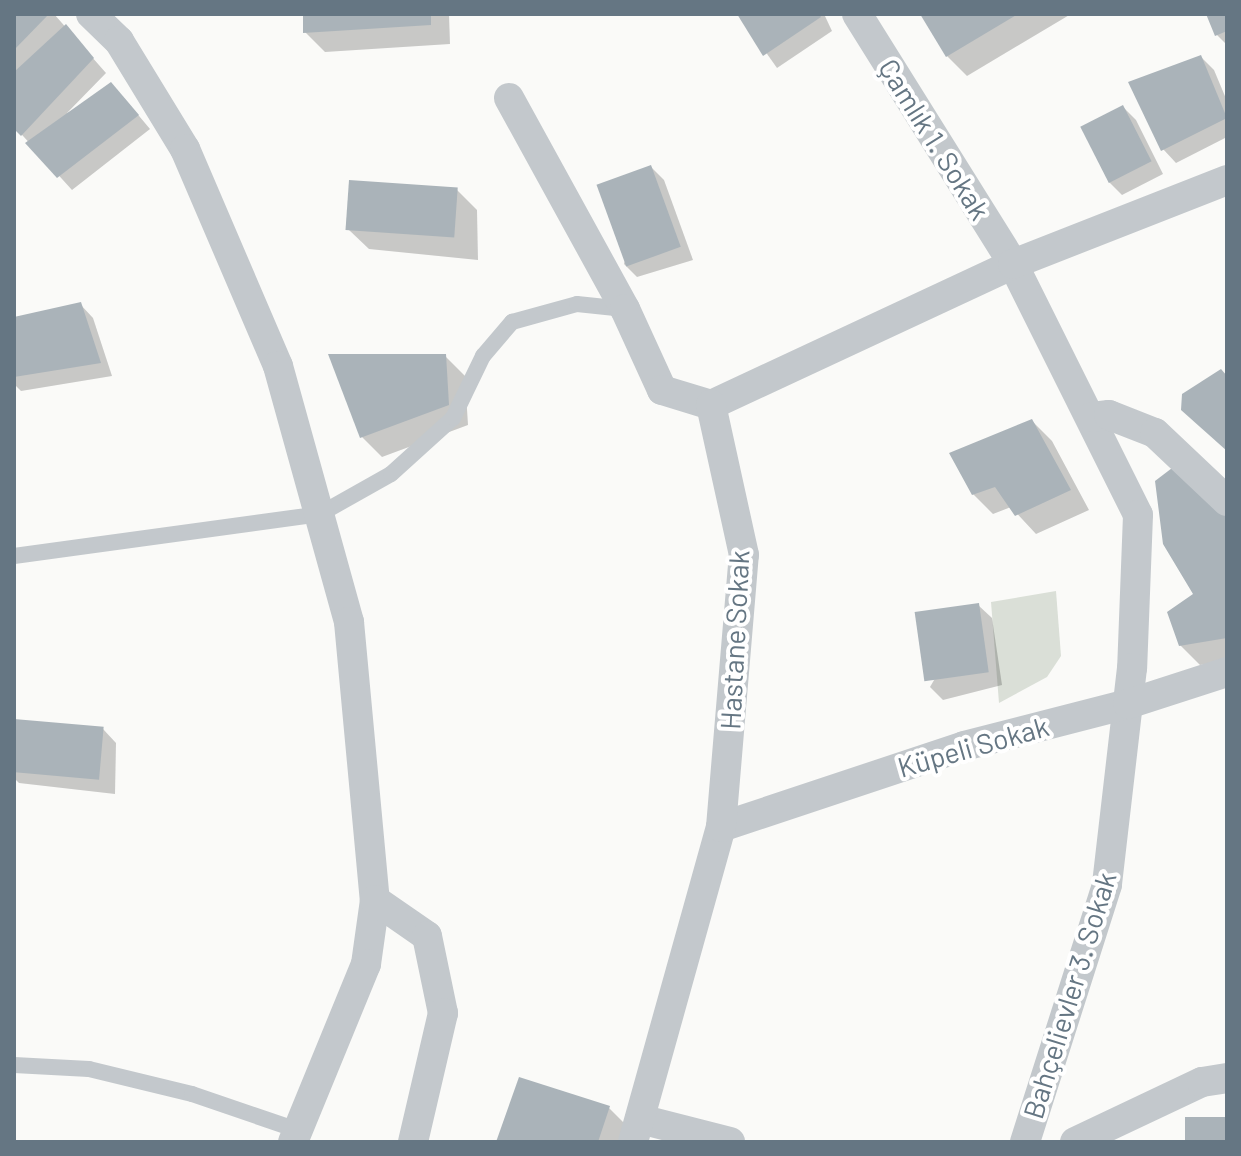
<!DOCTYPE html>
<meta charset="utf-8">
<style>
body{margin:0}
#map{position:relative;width:1241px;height:1156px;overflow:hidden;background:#fafaf8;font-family:Barlow,sans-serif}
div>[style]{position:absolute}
.green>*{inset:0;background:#dadfd7}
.shadow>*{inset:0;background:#0003}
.building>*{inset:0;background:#aab3b9;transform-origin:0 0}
.service>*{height:16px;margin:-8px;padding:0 8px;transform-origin:8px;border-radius:8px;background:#c3c8cc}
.minor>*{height:30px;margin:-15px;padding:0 15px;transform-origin:15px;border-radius:15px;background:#c3c8cc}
span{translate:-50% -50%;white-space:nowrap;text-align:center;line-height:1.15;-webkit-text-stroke:8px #fff;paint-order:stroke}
.street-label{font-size:28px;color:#657683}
.frame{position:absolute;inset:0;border:16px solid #657683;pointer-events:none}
</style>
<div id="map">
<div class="green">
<i style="clip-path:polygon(1056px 591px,1061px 656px,1047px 677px,999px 703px,991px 602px)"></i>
</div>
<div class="shadow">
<i style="clip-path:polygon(14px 14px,54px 14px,106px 73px,67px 113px,124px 98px,150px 129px,72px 190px,14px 126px)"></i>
<i style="clip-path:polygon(305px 14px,449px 14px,450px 44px,325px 52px,305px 32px)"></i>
<i style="clip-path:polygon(739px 14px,824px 14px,832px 31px,777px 68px)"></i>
<i style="clip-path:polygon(923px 14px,1071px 14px,967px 76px,947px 56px)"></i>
<i style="clip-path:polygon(1208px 14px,1227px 14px,1227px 45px,1217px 35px)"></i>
<i style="clip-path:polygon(1201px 57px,1214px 70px,1227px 101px,1227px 137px,1176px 163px,1163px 149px)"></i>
<i style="clip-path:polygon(1123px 107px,1136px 120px,1163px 174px,1122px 195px,1109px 182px)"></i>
<i style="clip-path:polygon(651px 167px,664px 180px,693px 260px,637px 277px,624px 264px)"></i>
<i style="clip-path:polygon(457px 190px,477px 210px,478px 260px,369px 249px,349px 230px)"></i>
<i style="clip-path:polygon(80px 304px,93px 318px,112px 376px,21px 391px,14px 384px,14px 319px)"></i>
<i style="clip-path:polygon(445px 356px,465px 376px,468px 425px,382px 457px,362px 437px)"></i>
<i style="clip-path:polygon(1032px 421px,1052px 441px,1089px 510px,1036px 534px,1011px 507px,993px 514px,973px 494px)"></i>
<i style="clip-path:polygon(1227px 514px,1227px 661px,1200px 665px,1180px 645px)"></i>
<i style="clip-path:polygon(978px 605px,992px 618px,1002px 685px,943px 700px,930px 687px)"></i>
<i style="clip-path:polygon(14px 721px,103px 729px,116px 743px,115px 794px,19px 783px,14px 778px)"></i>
<i style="clip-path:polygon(609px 1108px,629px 1128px,624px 1142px,498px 1142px)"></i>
</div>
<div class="building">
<i style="clip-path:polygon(14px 14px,49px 14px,14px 50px)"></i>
<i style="clip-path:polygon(303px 14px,431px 14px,431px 25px,303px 33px)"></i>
<i style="clip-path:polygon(737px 14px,819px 14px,821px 17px,763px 56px)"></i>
<i style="clip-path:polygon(920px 14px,1018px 14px,946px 57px)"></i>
<i style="clip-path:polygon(1206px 14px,1227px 14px,1227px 31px,1215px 36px)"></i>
<i style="clip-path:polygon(66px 24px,94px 58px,21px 136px,14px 129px,14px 72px)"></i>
<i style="clip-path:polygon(1201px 55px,1227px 118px,1161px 151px,1128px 82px)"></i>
<i style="clip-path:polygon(111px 82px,139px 115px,57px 178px,25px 143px)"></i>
<i style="left:1123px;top:105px;width:63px;height:48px;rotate:63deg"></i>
<i style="left:651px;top:165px;width:87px;height:58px;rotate:70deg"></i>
<i style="left:349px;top:180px;width:109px;height:50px;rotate:4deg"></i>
<i style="clip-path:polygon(81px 302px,101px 363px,14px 377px,14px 317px)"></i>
<i style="clip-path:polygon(328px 354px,446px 354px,449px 405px,360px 438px)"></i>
<i style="clip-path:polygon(1221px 369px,1227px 376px,1227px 451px,1181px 410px,1182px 394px)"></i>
<i style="clip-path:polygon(1032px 419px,1071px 490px,1015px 516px,995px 487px,972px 495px,949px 453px)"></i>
<i style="clip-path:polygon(1176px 465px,1227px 512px,1227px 638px,1179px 646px,1167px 612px,1193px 594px,1163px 544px,1155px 481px)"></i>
<i style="left:979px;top:603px;width:70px;height:65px;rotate:82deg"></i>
<i style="left:14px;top:719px;width:90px;height:53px;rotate:5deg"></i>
<i style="clip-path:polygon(519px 1077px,610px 1106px,598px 1142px,496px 1142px)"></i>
<i style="left:1227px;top:1117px;width:25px;height:42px;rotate:90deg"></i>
</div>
<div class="service">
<i style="left:14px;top:556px;width:309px;rotate:-7.8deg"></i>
<i style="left:320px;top:514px;width:81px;rotate:-29.4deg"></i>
<i style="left:391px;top:474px;width:84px;rotate:-42.1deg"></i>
<i style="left:453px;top:418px;width:69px;rotate:-64.2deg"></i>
<i style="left:483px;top:356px;width:45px;rotate:-49.5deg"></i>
<i style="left:512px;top:322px;width:67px;rotate:-15.5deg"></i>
<i style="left:577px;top:304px;width:48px;rotate:5.9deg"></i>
<i style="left:14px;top:1065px;width:75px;rotate:3.1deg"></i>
<i style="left:89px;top:1069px;width:106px;rotate:13.6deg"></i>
<i style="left:192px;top:1094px;width:114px;rotate:18.9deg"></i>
</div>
<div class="minor">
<i style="left:91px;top:14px;width:39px;rotate:44deg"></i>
<i style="left:119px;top:41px;width:127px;rotate:58.6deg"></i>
<i style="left:185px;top:149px;width:236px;rotate:66.8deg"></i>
<i style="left:278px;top:366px;width:266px;rotate:74.5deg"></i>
<i style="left:349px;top:622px;width:279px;rotate:84.7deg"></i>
<i style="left:375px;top:900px;width:65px;rotate:98deg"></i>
<i style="left:366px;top:964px;width:192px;rotate:112.3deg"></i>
<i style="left:857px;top:14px;width:295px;rotate:58deg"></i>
<i style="left:1013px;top:264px;width:280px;rotate:63.5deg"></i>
<i style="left:1138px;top:515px;width:153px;rotate:92.2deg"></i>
<i style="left:1132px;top:668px;width:218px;rotate:96.6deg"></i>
<i style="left:1107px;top:885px;width:270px;rotate:107.7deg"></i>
<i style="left:509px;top:98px;width:241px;rotate:61.2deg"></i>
<i style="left:625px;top:309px;width:89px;rotate:65.4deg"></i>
<i style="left:662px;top:390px;width:51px;rotate:17deg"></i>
<i style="left:711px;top:405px;width:333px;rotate:-25deg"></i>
<i style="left:1013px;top:264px;width:230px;rotate:-21.4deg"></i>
<i style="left:1092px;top:417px;width:17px;rotate:-7deg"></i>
<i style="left:1109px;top:415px;width:49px;rotate:21.4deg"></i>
<i style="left:1155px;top:433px;width:99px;rotate:43.4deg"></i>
<i style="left:721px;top:827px;width:256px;rotate:-18.4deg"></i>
<i style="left:964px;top:746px;width:169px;rotate:-14.4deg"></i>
<i style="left:1128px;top:704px;width:104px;rotate:-17.9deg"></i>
<i style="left:375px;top:900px;width:63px;rotate:34.7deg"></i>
<i style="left:427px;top:936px;width:79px;rotate:78.3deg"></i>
<i style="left:443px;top:1013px;width:132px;rotate:103.1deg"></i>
<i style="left:640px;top:1119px;width:93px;rotate:14.3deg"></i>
<i style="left:633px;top:1142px;width:327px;rotate:-74.4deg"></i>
<i style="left:721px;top:827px;width:273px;rotate:-85.2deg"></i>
<i style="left:744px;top:555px;width:154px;rotate:-102.4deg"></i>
<i style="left:1075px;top:1142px;width:140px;rotate:-25.3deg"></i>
<i style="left:1202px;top:1082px;width:25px;rotate:-9deg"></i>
</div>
<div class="street-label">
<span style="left:935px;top:139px;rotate:58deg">Çamlık 1. Sokak</span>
<span style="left:734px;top:640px;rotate:-87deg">Hastane Sokak</span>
<span style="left:973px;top:746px;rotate:-16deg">Küpeli Sokak</span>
<span style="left:1069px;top:995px;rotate:-73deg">Bahçelievler 3. Sokak</span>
</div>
<div class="frame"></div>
</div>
